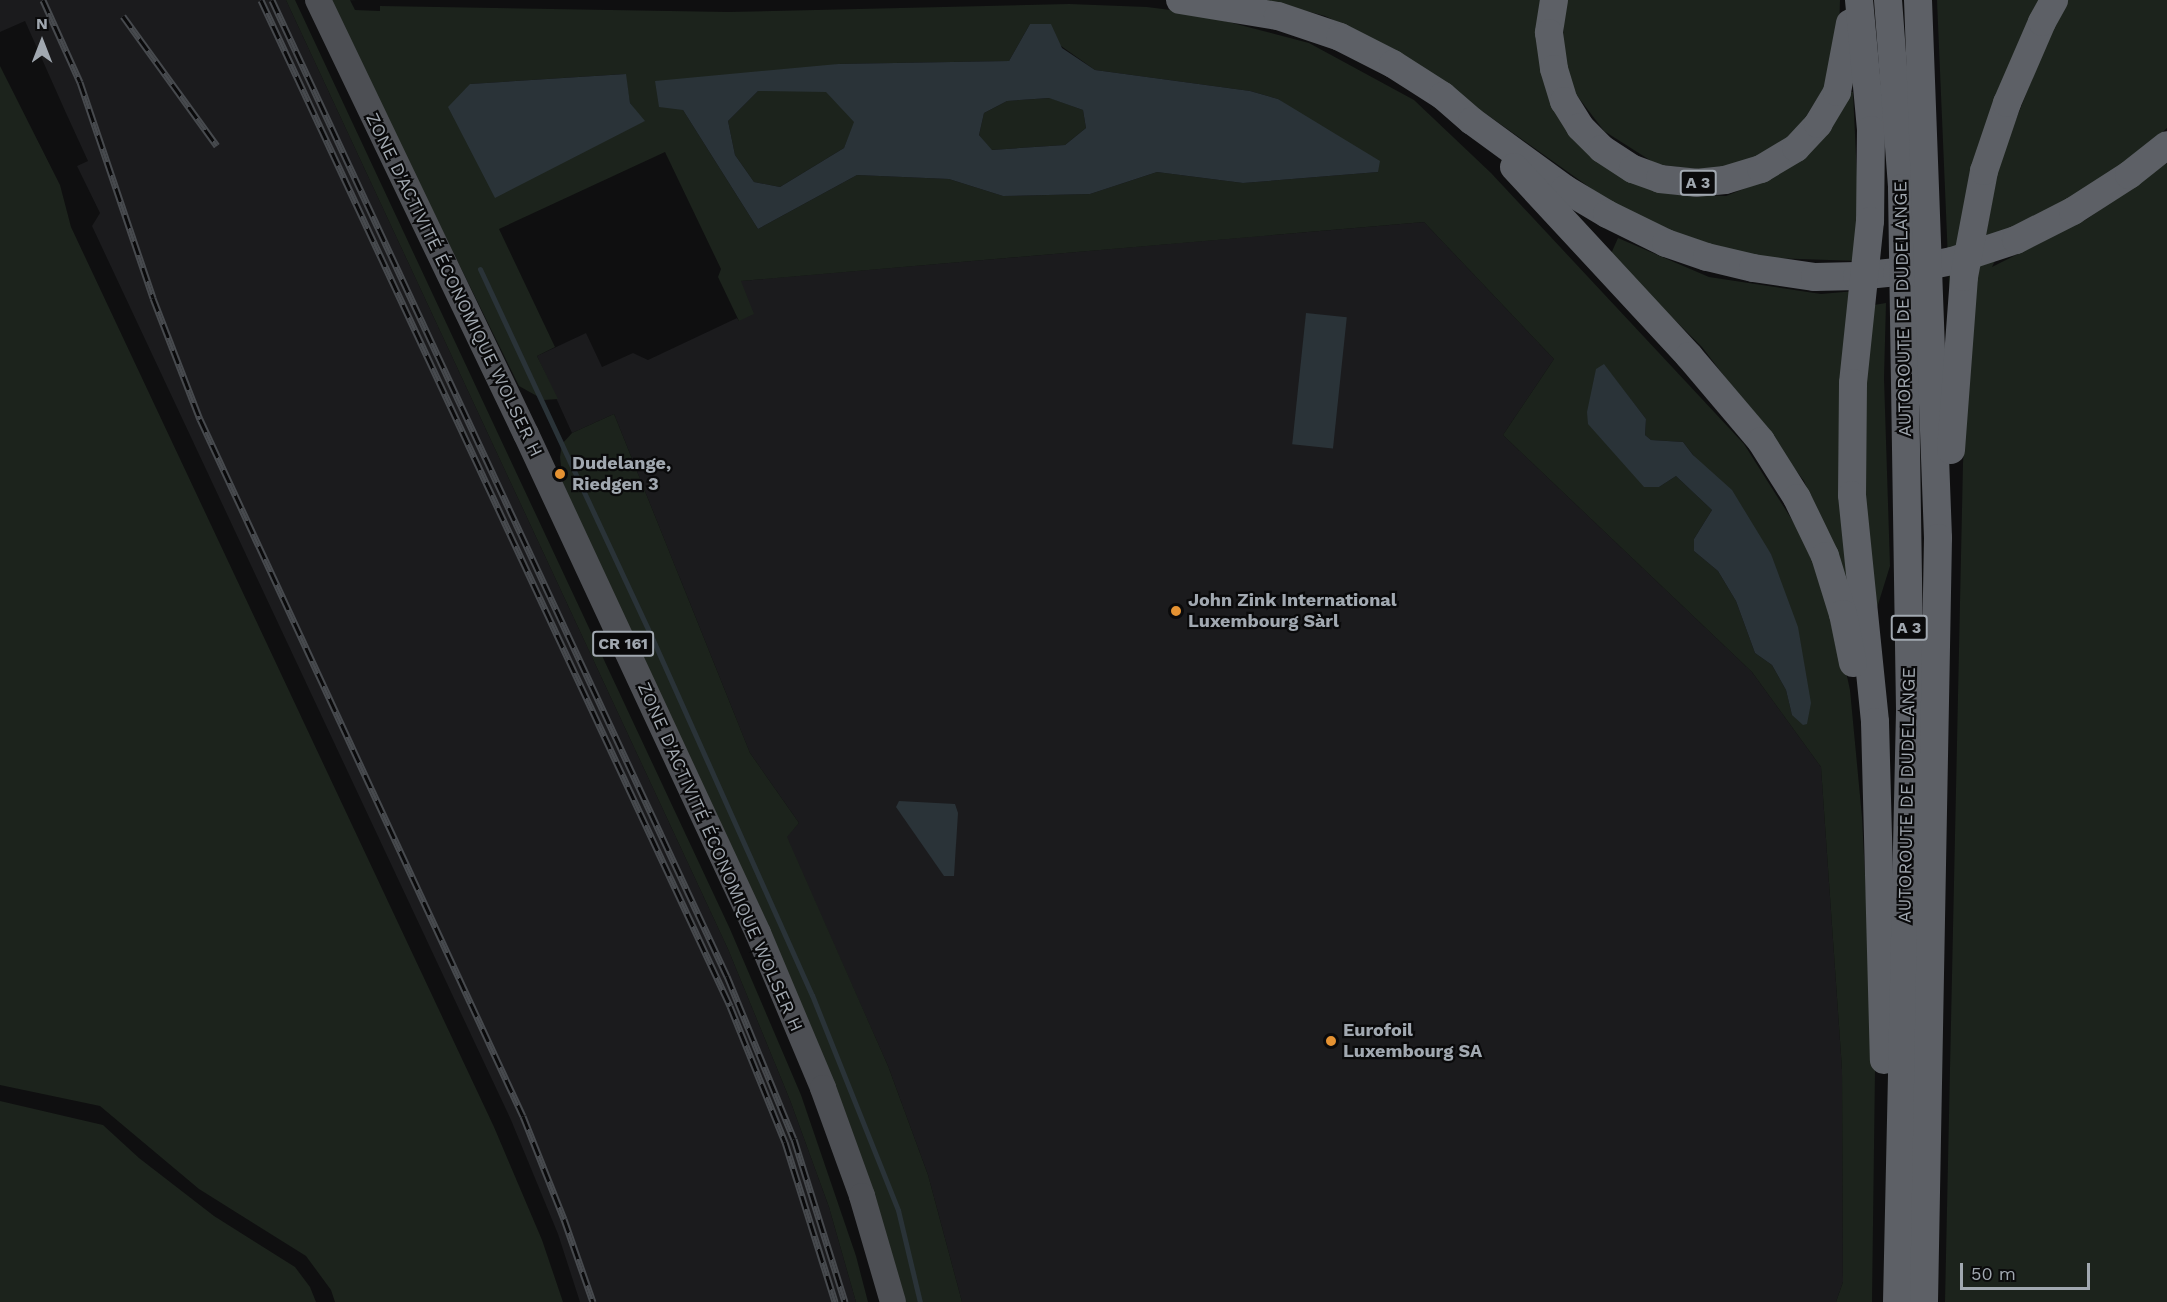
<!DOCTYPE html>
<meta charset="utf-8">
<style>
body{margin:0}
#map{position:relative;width:2167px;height:1302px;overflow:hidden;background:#0f0f10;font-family:"Work Sans",sans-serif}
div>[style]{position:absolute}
.built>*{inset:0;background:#1b1b1d}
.green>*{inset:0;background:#1c231c}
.water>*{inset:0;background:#2a3338;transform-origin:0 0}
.stream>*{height:5px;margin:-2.5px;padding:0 2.5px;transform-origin:2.5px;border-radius:2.5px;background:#2a3338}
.primary>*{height:26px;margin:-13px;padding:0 13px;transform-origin:13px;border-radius:13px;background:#4d4f54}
.highway>*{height:28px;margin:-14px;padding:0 14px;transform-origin:14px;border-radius:14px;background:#5d6066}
.rail>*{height:7px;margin-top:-3.5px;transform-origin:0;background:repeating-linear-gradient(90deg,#0a0a0b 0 14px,#474a4e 0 28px);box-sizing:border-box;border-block:2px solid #474a4e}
.dots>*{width:16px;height:16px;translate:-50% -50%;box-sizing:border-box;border:3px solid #0a0a0b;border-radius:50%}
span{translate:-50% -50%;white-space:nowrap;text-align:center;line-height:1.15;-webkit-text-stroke:4.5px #0a0a0b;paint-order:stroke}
.shield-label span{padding:2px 4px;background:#0a0a0b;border:2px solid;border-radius:4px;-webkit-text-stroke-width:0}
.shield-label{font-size:16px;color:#a1a8b0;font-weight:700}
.street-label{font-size:18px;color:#a1a8b0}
.poi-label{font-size:18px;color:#a1a8b0;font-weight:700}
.left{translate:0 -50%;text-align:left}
.north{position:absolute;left:12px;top:12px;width:60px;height:60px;-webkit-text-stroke:4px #0a0a0b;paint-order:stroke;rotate:0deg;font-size:16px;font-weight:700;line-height:24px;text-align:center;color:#a1a8b0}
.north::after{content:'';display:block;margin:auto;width:21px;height:27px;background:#a1a8b0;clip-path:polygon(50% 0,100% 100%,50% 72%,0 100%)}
.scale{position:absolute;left:1960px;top:1263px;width:130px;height:27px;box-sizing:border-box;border:3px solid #a1a8b0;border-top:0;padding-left:8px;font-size:18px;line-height:21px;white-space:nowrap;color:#a1a8b0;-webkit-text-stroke:4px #0a0a0b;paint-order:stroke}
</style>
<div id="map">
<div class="built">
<i style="clip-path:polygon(0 0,286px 0,728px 949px,790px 1100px,829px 1207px,856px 1302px,580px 1302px,558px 1234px,511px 1120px,92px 226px,100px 213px,77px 166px,88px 161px,66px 113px,25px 21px,0 32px)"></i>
<i style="clip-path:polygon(1424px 222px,1554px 359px,1503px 435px,1752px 672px,1821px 767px,1842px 1069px,1843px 1282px,1836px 1302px,962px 1302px,928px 1175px,888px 1066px,786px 837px,799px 823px,750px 753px,614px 414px,572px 433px,537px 356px,586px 333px,602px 367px,633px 353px,648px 360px,737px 318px,739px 321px,740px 281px)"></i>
</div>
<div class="green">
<i style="clip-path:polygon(286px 0,295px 0,730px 929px,801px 1095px,856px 1256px,868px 1302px,856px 1302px,829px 1207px,790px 1100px,728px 949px)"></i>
<i style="clip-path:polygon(evenodd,329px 0,350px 0,355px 10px,380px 11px,380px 6px,728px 12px,1069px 4px,1147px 7px,1194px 13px,1309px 43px,1414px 100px,1491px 173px,1744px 444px,1806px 542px,1834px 616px,1850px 690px,1862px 817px,1875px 1070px,1872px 1302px,1836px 1302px,1843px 1282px,1842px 1069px,1821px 767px,1752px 672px,1503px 435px,1554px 359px,1424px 222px,741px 281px,754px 314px,739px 321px,718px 277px,721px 269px,665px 152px,499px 229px,555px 347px,537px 356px,558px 399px,544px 400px,519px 386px,329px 0,1030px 24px,1095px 70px,1250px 91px,1278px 99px,1378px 172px,1243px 183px,1157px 172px,1090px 194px,1003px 196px,949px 179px,857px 175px,758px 229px,683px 110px,838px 64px,1009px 61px,1030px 24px,329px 0,625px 74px,630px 103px,644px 122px,470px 84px,625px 74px,329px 0,1604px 365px,1646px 419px,1645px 435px,1651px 440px,1683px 442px,1771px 554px,1792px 715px,1786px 690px,1772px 665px,1755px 653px,1736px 601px,1718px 571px,1694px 551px,1694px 539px,1712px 510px,1676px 476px,1659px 487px,1597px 369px,1604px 365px)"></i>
<i style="clip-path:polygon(1264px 0,1547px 0,1551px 93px,1670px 194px,1726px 196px,1766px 180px,1846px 92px,1853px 92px,1859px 219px,1858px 261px,1767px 258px,1697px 241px,1620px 209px,1396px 50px,1325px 16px)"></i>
<i style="clip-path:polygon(1564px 0,1840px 0,1838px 65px,1800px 126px,1774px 149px,1740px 164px,1702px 170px,1656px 164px,1604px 131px,1572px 89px,1563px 48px)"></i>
<i style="clip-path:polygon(1937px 0,2044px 0,1950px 307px)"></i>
<i style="clip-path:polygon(2064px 0,2167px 0,2167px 128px,2150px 144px,2083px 192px,2010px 231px,1992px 267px,2087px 219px,2167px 163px,2167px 1302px,1945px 1302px,1963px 463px,1972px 308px,2000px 159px)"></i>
<i style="clip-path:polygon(0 66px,60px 185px,71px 227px,494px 1127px,542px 1240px,563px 1302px,335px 1302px,331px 1290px,306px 1256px,199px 1189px,100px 1106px,0 1085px)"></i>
<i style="clip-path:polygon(758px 91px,826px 91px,855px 122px,844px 148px,780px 187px,754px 182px,735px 155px,728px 121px)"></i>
<i style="clip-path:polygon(1050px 98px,1083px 110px,1086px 128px,1065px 145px,991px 150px,979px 135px,984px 113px,1007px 101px)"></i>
<i style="clip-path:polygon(1618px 238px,1709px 277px,1821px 294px,1855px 291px,1850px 580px,1844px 583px,1804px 481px,1702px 347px,1610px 256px)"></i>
<i style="clip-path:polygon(1886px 303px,1884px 378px,1890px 566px,1876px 611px,1864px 495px,1864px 394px,1874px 305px)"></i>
<i style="clip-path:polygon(614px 414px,750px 753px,799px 823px,787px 837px,888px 1066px,928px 1175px,962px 1302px,905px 1302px,559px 477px,562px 475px,560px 457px,562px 444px,572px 433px)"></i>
<i style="clip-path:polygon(0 1101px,103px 1125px,139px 1158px,214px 1216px,295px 1267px,310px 1287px,316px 1302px,0 1302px)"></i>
</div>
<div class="water">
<i style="clip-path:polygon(evenodd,1030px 24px,1051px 24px,1062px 48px,1095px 70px,1250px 91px,1278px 99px,1380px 161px,1378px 172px,1243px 183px,1157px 172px,1090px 194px,1003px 196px,949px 179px,857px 175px,758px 229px,683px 110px,659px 107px,655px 81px,838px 64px,1009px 61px,1030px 24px,758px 91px,826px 92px,854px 122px,844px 148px,780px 187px,754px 182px,735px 155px,728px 121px,758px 91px,1030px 24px,1049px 98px,1083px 110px,1086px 128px,1065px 145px,992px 150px,979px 135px,984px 113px,1007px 101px,1049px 98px)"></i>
<i style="clip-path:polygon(626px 74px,630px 103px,645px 121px,495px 198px,448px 107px,470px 84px)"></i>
<i style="left:1306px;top:313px;width:41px;height:132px;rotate:6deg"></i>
<i style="clip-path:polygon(1604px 364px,1646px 419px,1645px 435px,1651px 440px,1683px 442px,1693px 455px,1732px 490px,1771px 554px,1798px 627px,1811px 703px,1807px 724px,1803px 725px,1792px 715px,1786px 690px,1772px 665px,1755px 653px,1736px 601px,1718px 571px,1694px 551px,1694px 539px,1712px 510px,1676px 476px,1659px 487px,1644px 487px,1588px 424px,1587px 412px,1596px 369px)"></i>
<i style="clip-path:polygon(899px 801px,955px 804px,958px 813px,954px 876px,944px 876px,896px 807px)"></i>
</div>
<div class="stream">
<i style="left:480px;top:269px;width:409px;rotate:65deg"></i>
<i style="left:653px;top:640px;width:389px;rotate:65.9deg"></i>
<i style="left:812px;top:995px;width:232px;rotate:68.2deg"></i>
<i style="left:898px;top:1210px;width:95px;rotate:76.6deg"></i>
</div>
<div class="primary">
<i style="left:318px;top:0;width:481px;rotate:64.4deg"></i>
<i style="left:526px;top:434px;width:550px;rotate:65.06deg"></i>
<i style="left:758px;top:933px;width:168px;rotate:67.2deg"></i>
<i style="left:823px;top:1088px;width:115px;rotate:70.1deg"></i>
<i style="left:862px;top:1196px;width:110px;rotate:73.7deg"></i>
</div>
<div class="highway">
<i style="left:1180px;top:0;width:99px;rotate:9.3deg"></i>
<i style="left:1278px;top:16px;width:65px;rotate:18.7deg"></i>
<i style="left:1340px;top:37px;width:59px;rotate:27deg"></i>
<i style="left:1393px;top:64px;width:59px;rotate:32.6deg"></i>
<i style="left:1443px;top:96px;width:38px;rotate:41deg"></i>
<i style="left:1472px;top:121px;width:115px;rotate:36.2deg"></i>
<i style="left:1565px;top:189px;width:49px;rotate:30.8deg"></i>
<i style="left:1607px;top:214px;width:66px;rotate:26.2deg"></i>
<i style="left:1666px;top:243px;width:43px;rotate:18.9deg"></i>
<i style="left:1707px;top:257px;width:47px;rotate:13.4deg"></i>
<i style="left:1753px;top:268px;width:63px;rotate:8.3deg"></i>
<i style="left:1815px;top:277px;width:42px;rotate:-1.4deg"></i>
<i style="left:1857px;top:276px;width:40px;rotate:-5.7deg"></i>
<i style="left:1897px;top:272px;width:56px;rotate:-11.3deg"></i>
<i style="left:1952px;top:261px;width:67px;rotate:-18.2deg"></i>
<i style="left:2016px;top:240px;width:64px;rotate:-27deg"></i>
<i style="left:2073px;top:211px;width:67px;rotate:-32.7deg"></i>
<i style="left:2129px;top:175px;width:48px;rotate:-38.3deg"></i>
<i style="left:1554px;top:0;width:33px;rotate:99deg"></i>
<i style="left:1549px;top:33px;width:36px;rotate:82deg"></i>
<i style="left:1554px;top:69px;width:34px;rotate:73deg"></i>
<i style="left:1564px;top:101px;width:31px;rotate:58deg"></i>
<i style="left:1580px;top:127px;width:31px;rotate:45deg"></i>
<i style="left:1602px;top:149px;width:37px;rotate:33deg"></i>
<i style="left:1633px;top:169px;width:29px;rotate:20deg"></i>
<i style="left:1660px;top:179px;width:36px;rotate:6deg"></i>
<i style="left:1696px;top:183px;width:29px;rotate:-6deg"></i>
<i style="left:1725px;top:180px;width:38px;rotate:-17deg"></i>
<i style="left:1761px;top:169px;width:41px;rotate:-31deg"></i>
<i style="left:1796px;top:148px;width:33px;rotate:-47deg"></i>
<i style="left:1818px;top:124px;width:37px;rotate:-59deg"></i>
<i style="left:1837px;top:92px;width:70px;rotate:-79.3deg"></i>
<i style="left:1859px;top:0;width:131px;rotate:84.7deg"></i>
<i style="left:1871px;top:130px;width:91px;rotate:90.6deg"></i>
<i style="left:1870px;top:221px;width:163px;rotate:96deg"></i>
<i style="left:1853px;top:383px;width:112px;rotate:90.5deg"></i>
<i style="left:1852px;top:495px;width:228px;rotate:84.2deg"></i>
<i style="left:1875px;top:722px;width:338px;rotate:88.5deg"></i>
<i style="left:1888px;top:0;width:189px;rotate:85.7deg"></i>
<i style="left:1902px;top:188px;width:523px;rotate:89.12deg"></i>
<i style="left:1910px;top:711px;width:591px;rotate:91.26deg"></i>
<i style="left:1918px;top:0;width:538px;rotate:87.87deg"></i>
<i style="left:1938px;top:538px;width:764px;rotate:91.05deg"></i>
<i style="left:1514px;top:167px;width:258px;rotate:47.2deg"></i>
<i style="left:1689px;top:356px;width:111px;rotate:49.7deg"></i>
<i style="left:1761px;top:441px;width:67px;rotate:57.7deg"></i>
<i style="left:1797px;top:498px;width:64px;rotate:64.2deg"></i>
<i style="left:1825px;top:556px;width:61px;rotate:72.8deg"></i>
<i style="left:1843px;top:614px;width:50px;rotate:78.5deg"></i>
<i style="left:1951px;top:450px;width:173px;rotate:-85.7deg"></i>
<i style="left:1964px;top:277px;width:108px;rotate:-79.3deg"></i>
<i style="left:1984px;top:171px;width:72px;rotate:-71.3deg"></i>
<i style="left:2007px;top:103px;width:88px;rotate:-66.6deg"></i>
<i style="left:2042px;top:22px;width:25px;rotate:-61deg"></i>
</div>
<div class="rail">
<i style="left:43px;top:0;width:90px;rotate:65.7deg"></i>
<i style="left:80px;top:82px;width:228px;rotate:71.3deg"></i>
<i style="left:153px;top:298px;width:130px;rotate:68.8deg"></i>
<i style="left:200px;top:419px;width:768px;rotate:65.14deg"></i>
<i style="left:523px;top:1116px;width:111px;rotate:68.3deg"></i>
<i style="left:564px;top:1219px;width:88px;rotate:70.7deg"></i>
<i style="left:261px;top:0;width:1110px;rotate:65deg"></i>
<i style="left:730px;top:1006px;width:147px;rotate:68deg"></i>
<i style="left:785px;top:1142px;width:168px;rotate:72.6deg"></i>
<i style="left:272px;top:0;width:1077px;rotate:65.01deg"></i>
<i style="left:727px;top:976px;width:176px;rotate:67.7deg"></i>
<i style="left:794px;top:1139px;width:171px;rotate:72.6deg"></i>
<i style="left:123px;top:16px;width:160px;rotate:54.1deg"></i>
</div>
<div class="dots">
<i style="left:560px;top:474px;background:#e59232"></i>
<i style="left:1176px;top:611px;background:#e59232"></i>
<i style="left:1331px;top:1041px;background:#e59232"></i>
</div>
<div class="shield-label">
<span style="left:1698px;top:183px">A 3</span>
<span style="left:1909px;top:628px">A 3</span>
<span style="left:623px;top:644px">CR 161</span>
</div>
<div class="street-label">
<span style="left:454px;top:285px;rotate:64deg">ZONE D'ACTIVITÉ ÉCONOMIQUE WOLSER H</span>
<span style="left:1903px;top:309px;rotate:-91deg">AUTOROUTE DE DUDELANGE</span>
<span style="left:1907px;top:795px;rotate:-89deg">AUTOROUTE DE DUDELANGE</span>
<span style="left:720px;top:857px;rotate:66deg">ZONE D'ACTIVITÉ ÉCONOMIQUE WOLSER H</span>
</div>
<div class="poi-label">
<span class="left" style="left:572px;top:474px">Dudelange,<br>Riedgen 3</span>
<span class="left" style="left:1188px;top:611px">John Zink International<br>Luxembourg Sàrl</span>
<span class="left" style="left:1343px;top:1041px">Eurofoil<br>Luxembourg SA</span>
</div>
<div class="north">N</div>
<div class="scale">50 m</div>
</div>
